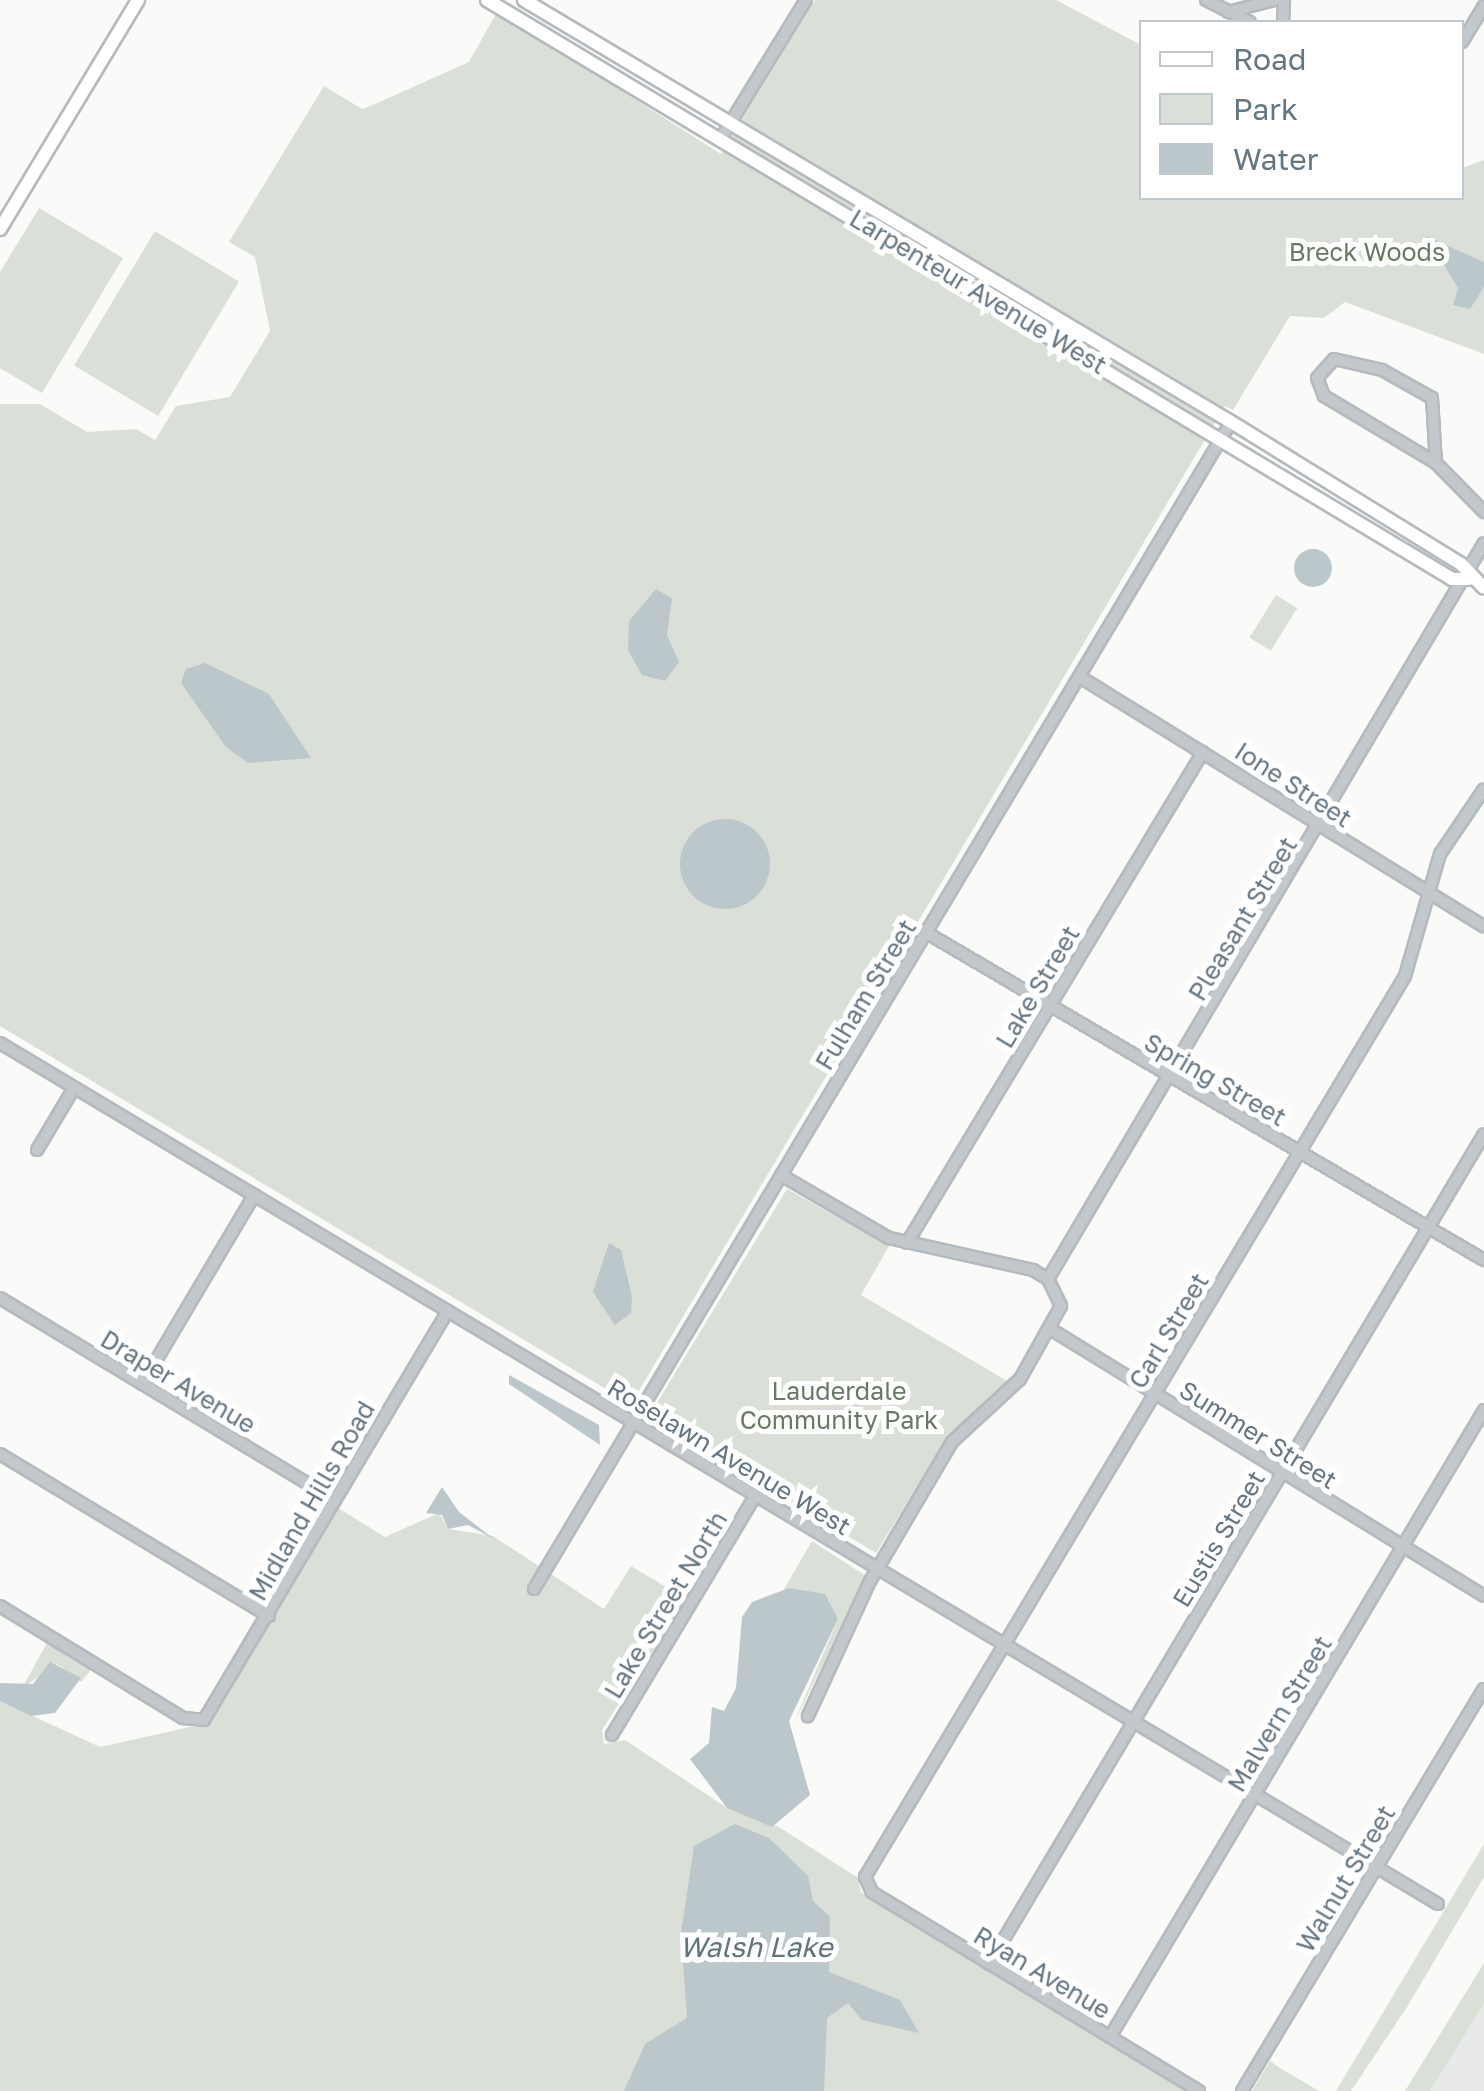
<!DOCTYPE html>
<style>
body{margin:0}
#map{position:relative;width:1484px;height:2091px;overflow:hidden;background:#fafaf8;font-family:"Golos Text",sans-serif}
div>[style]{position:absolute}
.built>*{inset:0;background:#e8e9e9}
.green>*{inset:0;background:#dadfd7;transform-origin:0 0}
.water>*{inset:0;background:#bbc7cb}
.round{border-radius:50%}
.roads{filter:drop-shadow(2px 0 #b5babe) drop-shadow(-2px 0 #b5babe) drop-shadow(0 2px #b5babe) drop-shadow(0 -2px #b5babe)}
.minor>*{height:10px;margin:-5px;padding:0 5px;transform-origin:5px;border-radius:5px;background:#c3c8cc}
.major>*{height:12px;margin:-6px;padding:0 6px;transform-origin:6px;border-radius:6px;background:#fff}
span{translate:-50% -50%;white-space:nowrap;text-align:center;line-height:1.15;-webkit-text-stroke:10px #fff;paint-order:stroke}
.park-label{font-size:25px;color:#687a64}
.street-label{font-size:25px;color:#657683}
.water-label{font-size:28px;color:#60757c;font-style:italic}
.legend{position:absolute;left:1139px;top:20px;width:325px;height:180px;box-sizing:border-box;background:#fff;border:2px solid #c1c8cd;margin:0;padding:12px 18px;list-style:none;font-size:30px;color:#657683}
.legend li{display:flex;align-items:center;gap:20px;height:50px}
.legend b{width:50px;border:2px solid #c1c8cd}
</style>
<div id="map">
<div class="built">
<i style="clip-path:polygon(1484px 2003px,1484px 2091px,1430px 2091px,1446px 2054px)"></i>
</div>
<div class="green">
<i style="clip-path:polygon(815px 0,1056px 0,1141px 45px,1142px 198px,1462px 198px,1462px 168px,1484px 160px,1484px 262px,1427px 237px,1458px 288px,1453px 305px,1484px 287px,1484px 354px,1345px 302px,1324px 318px,1290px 316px,1233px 410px,1225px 406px,631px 1404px,0 1026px,0 404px,40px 404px,87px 432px,136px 429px,155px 440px,176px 406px,230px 397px,270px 331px,255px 257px,229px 242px,324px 86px,362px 109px,375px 104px,469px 62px,497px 12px,721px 154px)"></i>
<i style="clip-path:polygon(39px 208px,123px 258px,42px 393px,0 368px,0 272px)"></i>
<i style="left:155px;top:231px;width:98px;height:157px;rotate:31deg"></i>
<i style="left:1276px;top:595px;width:25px;height:50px;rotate:32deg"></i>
<i style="clip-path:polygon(787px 1189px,889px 1246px,861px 1295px,1009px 1382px,948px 1436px,876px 1553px,649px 1416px)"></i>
<i style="clip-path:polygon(338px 1508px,385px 1537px,439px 1513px,448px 1529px,493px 1536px,604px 1609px,631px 1566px,686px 1599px,602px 1730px,604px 1744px,625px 1740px,727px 1808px,779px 1827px,858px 1878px,861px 1892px,1189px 2091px,0 2091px,0 1701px,100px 1747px,212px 1722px)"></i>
<i style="clip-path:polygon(812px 1541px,866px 1576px,793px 1725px,838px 1619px,783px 1591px)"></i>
<i style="clip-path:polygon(47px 1643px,92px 1669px,81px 1682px,57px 1664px,22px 1688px)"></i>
<i style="clip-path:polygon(1484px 1844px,1484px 1877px,1407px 2007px,1351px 2091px,1336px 2091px)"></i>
<i style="clip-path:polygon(1484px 1963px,1484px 2003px,1430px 2091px,1405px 2091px)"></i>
<i style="clip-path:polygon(1270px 2061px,1280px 2068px,1319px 2091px,1252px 2091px)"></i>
</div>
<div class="water">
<i style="clip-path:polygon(1426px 236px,1484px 262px,1484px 287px,1470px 309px,1453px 305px,1458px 288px)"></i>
<i class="round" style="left:1294px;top:549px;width:38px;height:38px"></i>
<i style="clip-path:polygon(656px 589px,672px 598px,667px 635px,679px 662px,665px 681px,642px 675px,628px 650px,629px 621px)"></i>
<i style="clip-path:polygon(205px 663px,269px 694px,311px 758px,248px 763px,226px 747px,181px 683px,186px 669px)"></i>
<i class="round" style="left:680px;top:819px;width:90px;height:90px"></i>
<i style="clip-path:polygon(609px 1243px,621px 1250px,632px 1297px,631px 1313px,615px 1325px,593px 1292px)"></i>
<i style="clip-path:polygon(509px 1375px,599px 1425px,600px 1445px,509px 1384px)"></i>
<i style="clip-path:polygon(442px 1487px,459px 1512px,494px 1539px,468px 1525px,448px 1529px,442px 1515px,426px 1513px)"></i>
<i style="clip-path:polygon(789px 1588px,825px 1594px,838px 1619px,789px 1721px,810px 1795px,772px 1827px,727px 1808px,690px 1759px,709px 1743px,712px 1707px,724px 1711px,736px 1688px,742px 1617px,752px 1602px)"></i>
<i style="clip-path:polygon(50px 1662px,81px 1678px,55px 1713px,31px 1716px,0 1701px,0 1683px,33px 1684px)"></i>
<i style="clip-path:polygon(735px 1824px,769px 1838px,808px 1876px,813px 1901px,830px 1917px,829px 1972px,900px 2000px,919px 2033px,862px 2020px,848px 2003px,827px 2018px,824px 2091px,624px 2091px,645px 2044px,687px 2018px,681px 1933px,694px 1846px)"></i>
</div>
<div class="roads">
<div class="minor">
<i style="left:1206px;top:0;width:49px;rotate:26.6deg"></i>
<i style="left:1228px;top:12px;width:48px;rotate:-14.6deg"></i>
<i style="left:1283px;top:22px;width:22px;rotate:-87deg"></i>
<i style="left:1462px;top:42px;width:42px;rotate:-58.6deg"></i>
<i style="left:721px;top:138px;width:162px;rotate:-58.4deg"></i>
<i style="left:1334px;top:359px;width:49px;rotate:12.9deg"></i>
<i style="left:1382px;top:370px;width:57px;rotate:29.2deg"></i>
<i style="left:1432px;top:398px;width:65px;rotate:86.5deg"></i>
<i style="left:1436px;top:463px;width:131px;rotate:-149.1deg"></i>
<i style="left:1324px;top:396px;width:19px;rotate:-111deg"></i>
<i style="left:1317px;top:378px;width:25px;rotate:-48deg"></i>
<i style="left:1436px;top:463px;width:69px;rotate:45.6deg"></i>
<i style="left:1080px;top:677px;width:475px;rotate:31.7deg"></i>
<i style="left:927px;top:933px;width:646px;rotate:30.42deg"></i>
<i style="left:0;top:1043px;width:1676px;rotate:30.91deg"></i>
<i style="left:37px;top:1150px;width:72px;rotate:-59.2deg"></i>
<i style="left:781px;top:1175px;width:125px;rotate:30.3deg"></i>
<i style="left:889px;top:1238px;width:148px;rotate:12.5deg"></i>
<i style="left:1033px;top:1270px;width:17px;rotate:31deg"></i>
<i style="left:1048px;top:1279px;width:30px;rotate:64deg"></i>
<i style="left:1061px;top:1306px;width:84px;rotate:119.3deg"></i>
<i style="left:1020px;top:1379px;width:93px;rotate:137.2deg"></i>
<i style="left:952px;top:1442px;width:161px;rotate:120.5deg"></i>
<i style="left:870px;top:1581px;width:149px;rotate:114.7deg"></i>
<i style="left:907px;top:1243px;width:573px;rotate:-58.92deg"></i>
<i style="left:1048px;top:1279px;width:855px;rotate:-59.36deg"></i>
<i style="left:0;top:1298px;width:391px;rotate:31.1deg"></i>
<i style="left:1052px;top:1330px;width:507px;rotate:31.62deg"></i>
<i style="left:142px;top:1384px;width:220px;rotate:-59.3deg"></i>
<i style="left:0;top:1454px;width:314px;rotate:31.1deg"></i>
<i style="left:534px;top:1589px;width:1359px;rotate:-59.15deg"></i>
<i style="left:0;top:1606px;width:215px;rotate:31.5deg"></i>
<i style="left:183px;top:1718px;width:21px;rotate:5deg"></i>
<i style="left:204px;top:1720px;width:475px;rotate:-59.2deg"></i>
<i style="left:612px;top:1735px;width:279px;rotate:-59.1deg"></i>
<i style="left:989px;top:1964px;width:966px;rotate:-59.19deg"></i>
<i style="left:1110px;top:2037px;width:730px;rotate:-59.18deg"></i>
<i style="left:1199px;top:2091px;width:383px;rotate:-148.7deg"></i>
<i style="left:872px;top:1892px;width:17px;rotate:-115deg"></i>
<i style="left:865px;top:1877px;width:1050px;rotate:-59.06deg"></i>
<i style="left:1405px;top:976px;width:127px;rotate:-74deg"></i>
<i style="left:1440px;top:854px;width:78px;rotate:-55.9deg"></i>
<i style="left:1242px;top:2091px;width:469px;rotate:-59deg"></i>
</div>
<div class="major">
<i style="left:487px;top:0;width:1125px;rotate:30.96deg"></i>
<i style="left:1452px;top:579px;width:17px"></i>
<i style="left:524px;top:0;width:823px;rotate:30.83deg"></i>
<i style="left:1231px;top:422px;width:270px;rotate:31.7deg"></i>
<i style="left:1461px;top:564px;width:33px;rotate:46deg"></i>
<i style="left:0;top:229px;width:267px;rotate:-58.9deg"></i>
</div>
</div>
<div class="park-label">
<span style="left:1367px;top:252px">Breck Woods</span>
<span style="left:839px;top:1406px">Lauderdale<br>Community Park</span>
</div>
<div class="street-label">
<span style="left:978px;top:292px;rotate:31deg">Larpenteur Avenue West</span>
<span style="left:1293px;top:785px;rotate:33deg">Ione Street</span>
<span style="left:1243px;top:919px;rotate:-59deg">Pleasant Street</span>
<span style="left:1038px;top:987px;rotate:-59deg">Lake Street</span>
<span style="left:866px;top:995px;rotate:-59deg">Fulham Street</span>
<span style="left:1215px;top:1080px;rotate:30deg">Spring Street</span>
<span style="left:1169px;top:1331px;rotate:-59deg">Carl Street</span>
<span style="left:178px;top:1382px;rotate:31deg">Draper Avenue</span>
<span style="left:1258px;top:1435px;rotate:32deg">Summer Street</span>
<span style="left:729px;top:1457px;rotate:31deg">Roselawn Avenue West</span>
<span style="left:312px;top:1501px;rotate:-60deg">Midland Hills Road</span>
<span style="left:1219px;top:1539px;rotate:-59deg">Eustis Street</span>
<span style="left:666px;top:1605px;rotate:-59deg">Lake Street North</span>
<span style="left:1280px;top:1714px;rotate:-59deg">Malvern Street</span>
<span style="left:1346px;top:1879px;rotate:-59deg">Walnut Street</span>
<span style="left:1042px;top:1973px;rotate:31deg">Ryan Avenue</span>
</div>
<div class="water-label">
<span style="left:756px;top:1947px">Walsh Lake</span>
</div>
<ul class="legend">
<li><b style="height:12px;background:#fff"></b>Road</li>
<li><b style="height:28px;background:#dadfd7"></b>Park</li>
<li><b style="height:28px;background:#bbc7cb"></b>Water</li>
</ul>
</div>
